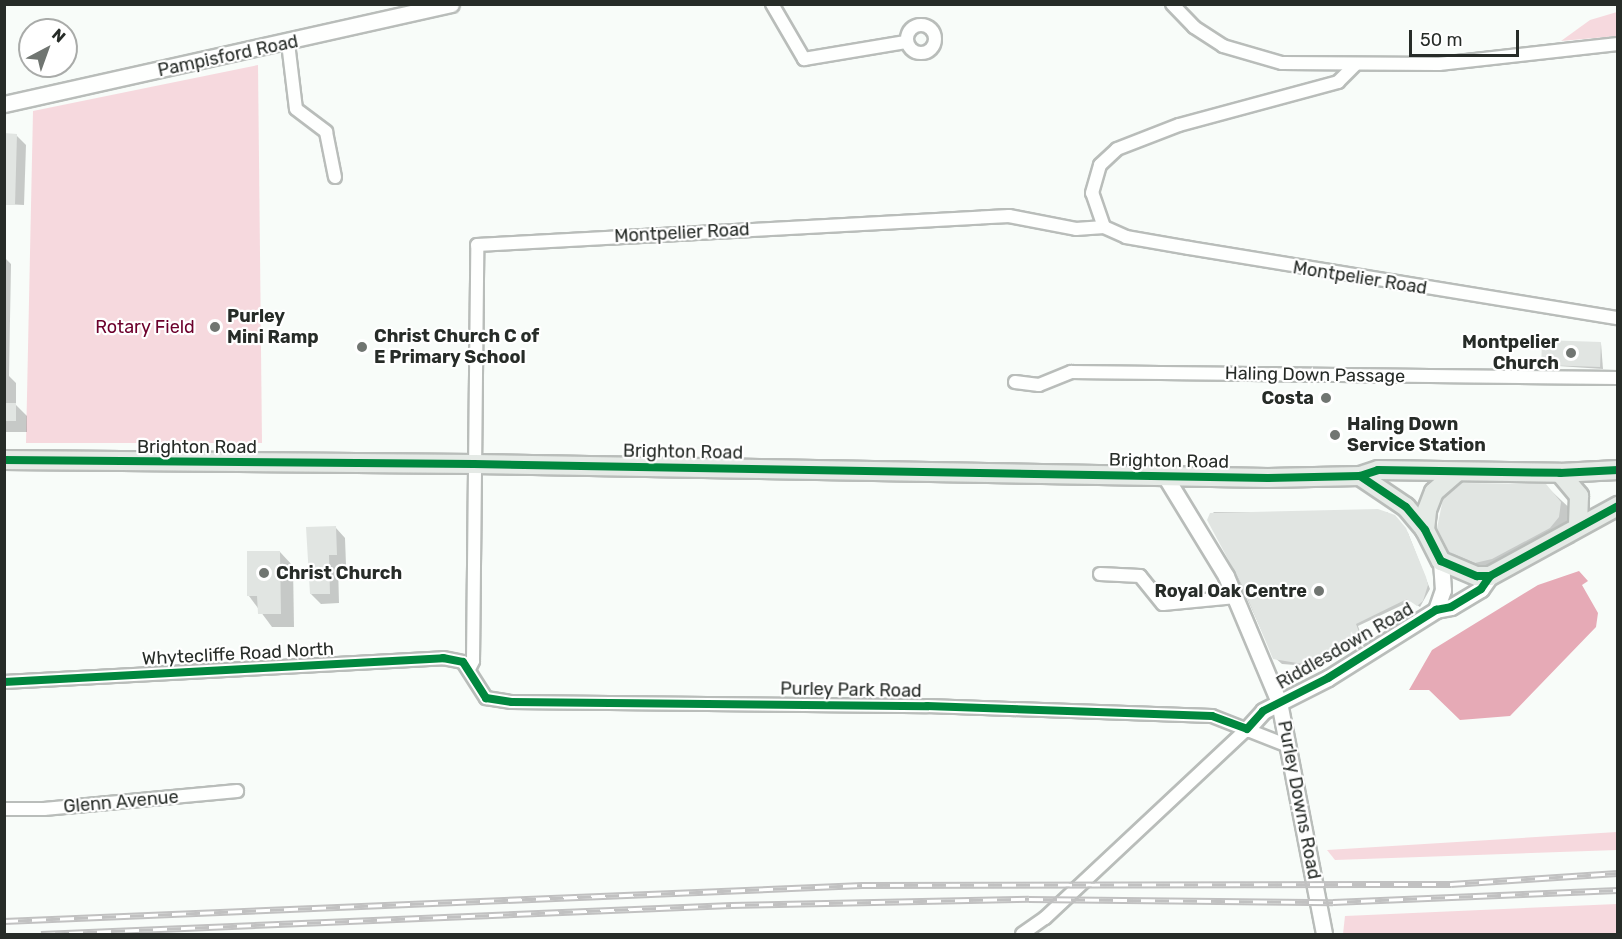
<!DOCTYPE html>
<style>
body{margin:0}
#map{position:relative;width:1622px;height:939px;overflow:hidden;background:#f8fcf9;font-family:Rubik,sans-serif}
div>[style]{position:absolute}
.green>*{inset:0;background:#f6d9de}
.water>*{inset:0;background:#e6aab6}
.shadow>*{inset:0;background:#0003}
.building>*{inset:0;background:#e1e5e2;transform-origin:0 0}
.roads{filter:drop-shadow(2px 0 #b9bdba) drop-shadow(-2px 0 #b9bdba) drop-shadow(0 2px #b9bdba) drop-shadow(0 -2px #b9bdba)}
.minor>*{height:12px;margin:-6px;padding:0 6px;transform-origin:6px;border-radius:6px;background:#fefffe}
.minor>.ring{margin:-6px;padding:0;box-sizing:content-box;background:none;border:12px solid #fefffe;border-radius:50%}
.tertiary>*{height:15px;margin:-7.5px;padding:0 7.5px;transform-origin:7.5px;border-radius:7.5px;background:#fefffe}
.primary>*{height:18px;margin:-9px;padding:0 9px;transform-origin:9px;border-radius:9px;background:#e5eae6}
.rail>*{height:7px;margin-top:-3.5px;transform-origin:0;background:repeating-linear-gradient(90deg,#fff 0 14px,#c1c1c1 0 28px);box-sizing:border-box;border-block:2px solid #c1c1c1}
.cycleway>*{height:8px;margin:-4px;padding:0 4px;transform-origin:4px;border-radius:4px;background:#00873e}
.dots>*{width:16px;height:16px;translate:-50% -50%;box-sizing:border-box;border:3px solid #fff;border-radius:50%}
span{translate:-50% -50%;white-space:nowrap;text-align:center;line-height:1.15;-webkit-text-stroke:4.5px #fff;paint-order:stroke}
.street-label{font-size:18px;color:#272c28}
.poi-label{font-size:18px;color:#272c28;font-weight:700}
.left{translate:0 -50%;text-align:left}
.right{translate:-100% -50%;text-align:right}
.park-label{font-size:18px;color:#6c002c}
.frame{position:absolute;inset:0;border:6px solid #272c28;pointer-events:none}
.north{position:absolute;left:18px;top:18px;width:60px;height:60px;box-sizing:border-box;background:#fff;border:2px solid #a9aba9;border-radius:50%;rotate:41deg;font-size:16px;font-weight:700;line-height:24px;text-align:center;color:#272c28}
.north::after{content:'';display:block;margin:auto;width:21px;height:27px;background:#707571;clip-path:polygon(50% 0,100% 100%,50% 72%,0 100%)}
.scale{position:absolute;left:1409px;top:30px;width:110px;height:27px;box-sizing:border-box;border:3px solid #272c28;border-top:0;padding-left:8px;font-size:18px;line-height:21px;white-space:nowrap;color:#272c28;-webkit-text-stroke:4px #fff;paint-order:stroke}
</style>
<div id="map">
<div class="green">
<i style="clip-path:polygon(1617px 12px,1617px 36px,1561px 41px,1590px 20px)"></i>
<i style="clip-path:polygon(258px 65px,262px 443px,26px 443px,33px 111px)"></i>
<i style="clip-path:polygon(1617px 832px,1617px 850px,1335px 860px,1327px 850px)"></i>
<i style="clip-path:polygon(1617px 904px,1617px 934px,1343px 934px,1345px 916px)"></i>
</div>
<div class="water">
<i style="clip-path:polygon(1579px 571px,1588px 581px,1582px 585px,1598px 613px,1596px 627px,1510px 716px,1460px 720px,1429px 690px,1409px 690px,1432px 650px,1538px 585px)"></i>
</div>
<div class="shadow">
<i style="clip-path:polygon(16px 135px,26px 145px,24px 205px,4px 204px)"></i>
<i style="clip-path:polygon(4px 257px,11px 264px,9px 376px,16px 383px,16px 405px,27px 416px,27px 432px,4px 432px)"></i>
<i style="clip-path:polygon(1601px 343px,1603px 369px,1543px 365px)"></i>
<i style="clip-path:polygon(1546px 486px,1577px 515px,1579px 530px,1575px 543px,1496px 582px,1470px 571px,1450px 551px)"></i>
<i style="clip-path:polygon(1214px 512px,1387px 512px,1408px 533px,1430px 589px,1420px 607px,1411px 601px,1358px 626px,1363px 640px,1321px 667px,1282px 664px,1273px 656px,1210px 516px)"></i>
<i style="clip-path:polygon(336px 528px,345px 538px,346px 565px,338px 565px,339px 603px,321px 604px,311px 594px)"></i>
<i style="clip-path:polygon(280px 552px,293px 566px,294px 627px,272px 627px,249px 596px)"></i>
</div>
<div class="building">
<i style="clip-path:polygon(4px 133px,17px 134px,15px 205px,4px 205px)"></i>
<i style="left:1542px;top:340px;width:59px;height:25px;rotate:2deg"></i>
<i style="left:4px;top:403px;width:12px;height:18px"></i>
<i style="clip-path:polygon(1462px 483px,1546px 484px,1561px 502px,1559px 517px,1550px 528px,1492px 559px,1475px 563px,1449px 552px,1437px 528px,1443px 499px)"></i>
<i style="clip-path:polygon(1378px 509px,1395px 515px,1406px 528px,1426px 577px,1428px 585px,1423px 601px,1417px 606px,1407px 599px,1356px 624px,1361px 637px,1315px 666px,1273px 659px,1243px 587px,1207px 520px,1210px 513px)"></i>
<i style="clip-path:polygon(336px 526px,337px 555px,329px 555px,330px 594px,310px 594px,306px 527px)"></i>
<i style="clip-path:polygon(247px 551px,280px 551px,281px 614px,258px 614px,257px 596px,247px 596px)"></i>
</div>
<div class="roads">
<div class="minor">
<i style="left:772px;top:4px;width:64px;rotate:59.8deg"></i>
<i style="left:804px;top:59px;width:103px;rotate:-9.5deg"></i>
<i style="left:1172px;top:4px;width:32px;rotate:46deg"></i>
<i style="left:1194px;top:27px;width:35px;rotate:33deg"></i>
<i style="left:1223px;top:46px;width:61px;rotate:16.1deg"></i>
<i style="left:1282px;top:63px;width:157px;rotate:0.4deg"></i>
<i style="left:1439px;top:64px;width:180px;rotate:-6.4deg"></i>
<i class="ring" style="left:907px;top:25px;width:16px;height:16px"></i>
<i style="left:288px;top:43px;width:66px;rotate:83.1deg"></i>
<i style="left:296px;top:109px;width:38px;rotate:37deg"></i>
<i style="left:326px;top:132px;width:46px;rotate:78.7deg"></i>
<i style="left:1104px;top:227px;width:36px;rotate:-109deg"></i>
<i style="left:1092px;top:193px;width:29px;rotate:-74deg"></i>
<i style="left:1100px;top:165px;width:23px;rotate:-43deg"></i>
<i style="left:1117px;top:149px;width:66px;rotate:-21.2deg"></i>
<i style="left:1179px;top:125px;width:165px;rotate:-15.1deg"></i>
<i style="left:1338px;top:82px;width:24px;rotate:-45deg"></i>
<i style="left:1015px;top:382px;width:24px;rotate:7deg"></i>
<i style="left:1039px;top:385px;width:35px;rotate:-22deg"></i>
<i style="left:1071px;top:372px;width:547px;rotate:0.63deg"></i>
<i style="left:1100px;top:574px;width:40px;rotate:2.9deg"></i>
<i style="left:1140px;top:576px;width:36px;rotate:51deg"></i>
<i style="left:1163px;top:604px;width:73px;rotate:-5.5deg"></i>
<i style="left:469px;top:669px;width:9px;rotate:-63deg"></i>
<i style="left:473px;top:661px;width:416px;rotate:-89.4deg"></i>
<i style="left:477px;top:245px;width:533px;rotate:-3.12deg"></i>
<i style="left:1009px;top:216px;width:68px;rotate:11deg"></i>
<i style="left:1076px;top:229px;width:28px;rotate:-4deg"></i>
<i style="left:1104px;top:227px;width:24px;rotate:24deg"></i>
<i style="left:1126px;top:237px;width:64px;rotate:9.9deg"></i>
<i style="left:1189px;top:248px;width:435px;rotate:9.3deg"></i>
<i style="left:4px;top:682px;width:440px;rotate:-3.1deg"></i>
<i style="left:443px;top:658px;width:20px;rotate:11deg"></i>
<i style="left:463px;top:662px;width:43px;rotate:57.4deg"></i>
<i style="left:486px;top:698px;width:26px;rotate:9deg"></i>
<i style="left:512px;top:702px;width:415px;rotate:0.6deg"></i>
<i style="left:927px;top:706px;width:285px;rotate:2deg"></i>
<i style="left:1212px;top:716px;width:79px;rotate:21.4deg"></i>
<i style="left:4px;top:809px;width:40px"></i>
<i style="left:44px;top:809px;width:194px;rotate:-5.3deg"></i>
<i style="left:1022px;top:934px;width:28px;rotate:-35deg"></i>
<i style="left:1045px;top:918px;width:277px;rotate:-43.1deg"></i>
</div>
<div class="tertiary">
<i style="left:4px;top:104px;width:458px;rotate:-12.6deg"></i>
<i style="left:1165px;top:476px;width:117px;rotate:58.6deg"></i>
<i style="left:1226px;top:576px;width:137px;rotate:67.2deg"></i>
<i style="left:1279px;top:702px;width:236px;rotate:79deg"></i>
<i style="left:1436px;top:610px;width:21px;rotate:-71deg"></i>
<i style="left:1443px;top:590px;width:29px;rotate:-94deg"></i>
<i style="left:1247px;top:729px;width:24px;rotate:-48deg"></i>
<i style="left:1263px;top:711px;width:73px;rotate:-26.9deg"></i>
<i style="left:1328px;top:678px;width:128px;rotate:-32.2deg"></i>
<i style="left:1436px;top:610px;width:15px;rotate:-11deg"></i>
<i style="left:1451px;top:607px;width:35px;rotate:-31deg"></i>
<i style="left:1481px;top:589px;width:16px;rotate:-55deg"></i>
</div>
<div class="primary">
<i style="left:4px;top:460px;width:470px;rotate:0.5deg"></i>
<i style="left:474px;top:464px;width:794px;rotate:1.01deg"></i>
<i style="left:1268px;top:478px;width:92px;rotate:-1.2deg"></i>
<i style="left:1360px;top:476px;width:19px;rotate:-18deg"></i>
<i style="left:1378px;top:470px;width:182px;rotate:0.9deg"></i>
<i style="left:1560px;top:473px;width:58px;rotate:-3deg"></i>
<i style="left:1560px;top:473px;width:30px;rotate:50deg"></i>
<i style="left:1579px;top:496px;width:28px;rotate:92deg"></i>
<i style="left:1360px;top:476px;width:55px;rotate:34deg"></i>
<i style="left:1406px;top:507px;width:30px;rotate:50deg"></i>
<i style="left:1425px;top:530px;width:35px;rotate:63deg"></i>
<i style="left:1441px;top:561px;width:39px;rotate:23deg"></i>
<i style="left:1477px;top:576px;width:13px"></i>
<i style="left:1490px;top:576px;width:146px;rotate:-28.7deg"></i>
<i style="left:1425px;top:530px;width:20px;rotate:-84deg"></i>
<i style="left:1427px;top:510px;width:19px;rotate:-69deg"></i>
<i style="left:1434px;top:492px;width:29px;rotate:-41deg"></i>
</div>
</div>
<div class="rail">
<i style="left:4px;top:921px;width:859px;rotate:-2.4deg"></i>
<i style="left:862px;top:885px;width:589px;rotate:-0.1deg"></i>
<i style="left:1451px;top:884px;width:167px;rotate:-3.8deg"></i>
<i style="left:41px;top:934px;width:691px;rotate:-2.41deg"></i>
<i style="left:731px;top:905px;width:298px;rotate:-1.2deg"></i>
<i style="left:1029px;top:899px;width:304px;rotate:0.6deg"></i>
<i style="left:1333px;top:902px;width:285px;rotate:-2.4deg"></i>
</div>
<div class="cycleway">
<i style="left:4px;top:460px;width:470px;rotate:0.5deg"></i>
<i style="left:474px;top:464px;width:794px;rotate:1.01deg"></i>
<i style="left:1268px;top:478px;width:92px;rotate:-1.2deg"></i>
<i style="left:1360px;top:476px;width:19px;rotate:-18deg"></i>
<i style="left:1378px;top:470px;width:182px;rotate:0.9deg"></i>
<i style="left:1560px;top:473px;width:58px;rotate:-3deg"></i>
<i style="left:1360px;top:476px;width:55px;rotate:34deg"></i>
<i style="left:1406px;top:507px;width:30px;rotate:50deg"></i>
<i style="left:1425px;top:530px;width:35px;rotate:63deg"></i>
<i style="left:1441px;top:561px;width:39px;rotate:23deg"></i>
<i style="left:1477px;top:576px;width:13px"></i>
<i style="left:1490px;top:576px;width:146px;rotate:-28.7deg"></i>
<i style="left:4px;top:682px;width:440px;rotate:-3.1deg"></i>
<i style="left:443px;top:658px;width:20px;rotate:11deg"></i>
<i style="left:463px;top:662px;width:43px;rotate:57.4deg"></i>
<i style="left:486px;top:698px;width:26px;rotate:9deg"></i>
<i style="left:512px;top:702px;width:415px;rotate:0.6deg"></i>
<i style="left:927px;top:706px;width:285px;rotate:2deg"></i>
<i style="left:1212px;top:716px;width:37px;rotate:20deg"></i>
<i style="left:1247px;top:729px;width:24px;rotate:-48deg"></i>
<i style="left:1263px;top:711px;width:73px;rotate:-26.9deg"></i>
<i style="left:1328px;top:678px;width:128px;rotate:-32.2deg"></i>
<i style="left:1436px;top:610px;width:15px;rotate:-11deg"></i>
<i style="left:1451px;top:607px;width:35px;rotate:-31deg"></i>
<i style="left:1481px;top:589px;width:16px;rotate:-55deg"></i>
</div>
<div class="dots">
<i style="left:215px;top:327px;background:#707571"></i>
<i style="left:362px;top:347px;background:#707571"></i>
<i style="left:1571px;top:353px;background:#707571"></i>
<i style="left:1326px;top:398px;background:#707571"></i>
<i style="left:1335px;top:435px;background:#707571"></i>
<i style="left:264px;top:573px;background:#707571"></i>
<i style="left:1319px;top:591px;background:#707571"></i>
</div>
<div class="street-label">
<span style="left:228px;top:56px;rotate:-12deg">Pampisford Road</span>
<span style="left:682px;top:233px;rotate:-3deg">Montpelier Road</span>
<span style="left:1360px;top:278px;rotate:9deg">Montpelier Road</span>
<span style="left:1315px;top:375px;rotate:1deg">Haling Down Passage</span>
<span style="left:197px;top:447px">Brighton Road</span>
<span style="left:683px;top:452px;rotate:1deg">Brighton Road</span>
<span style="left:1169px;top:461px;rotate:1deg">Brighton Road</span>
<span style="left:1345px;top:646px;rotate:-30deg">Riddlesdown Road</span>
<span style="left:238px;top:654px;rotate:-3deg">Whytecliffe Road North</span>
<span style="left:851px;top:690px;rotate:1deg">Purley Park Road</span>
<span style="left:1299px;top:800px;rotate:79deg">Purley Downs Road</span>
<span style="left:121px;top:802px;rotate:-5deg">Glenn Avenue</span>
</div>
<div class="poi-label">
<span class="left" style="left:227px;top:327px">Purley<br>Mini Ramp</span>
<span class="left" style="left:374px;top:347px">Christ Church C of<br>E Primary School</span>
<span class="right" style="left:1559px;top:353px">Montpelier<br>Church</span>
<span class="right" style="left:1314px;top:398px">Costa</span>
<span class="left" style="left:1347px;top:435px">Haling Down<br>Service Station</span>
<span class="left" style="left:276px;top:573px">Christ Church</span>
<span class="right" style="left:1307px;top:591px">Royal Oak Centre</span>
</div>
<div class="park-label">
<span style="left:145px;top:327px">Rotary Field</span>
</div>
<div class="frame"></div>
<div class="north">N</div>
<div class="scale">50 m</div>
</div>
